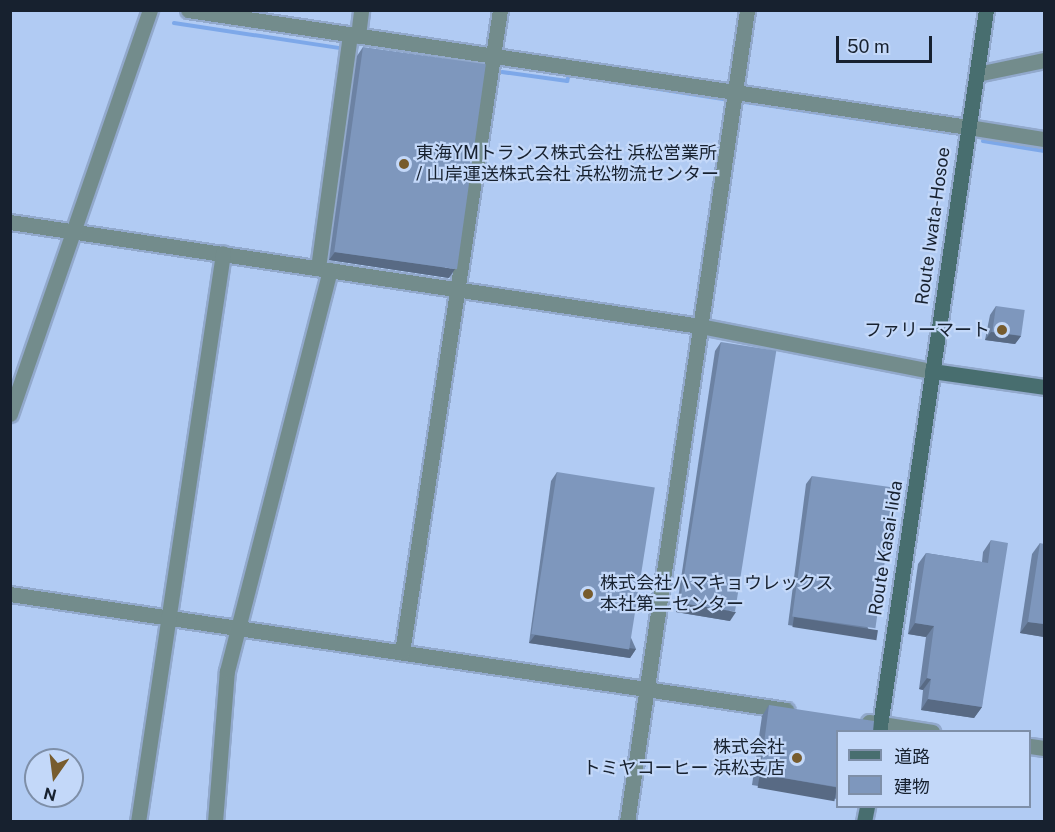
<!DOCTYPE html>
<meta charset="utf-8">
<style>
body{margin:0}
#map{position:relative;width:1055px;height:832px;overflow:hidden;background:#b1cbf3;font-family:"Public Sans","Noto Sans JP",sans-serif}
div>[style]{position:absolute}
.stream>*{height:4px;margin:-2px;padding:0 2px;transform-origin:2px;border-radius:2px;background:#7da8e9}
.roads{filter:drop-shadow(2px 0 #92a9cc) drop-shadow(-2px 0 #92a9cc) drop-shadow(0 2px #92a9cc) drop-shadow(0 -2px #92a9cc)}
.minor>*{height:15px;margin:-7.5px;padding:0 7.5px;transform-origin:7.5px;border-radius:7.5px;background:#738c8c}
.tertiary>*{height:15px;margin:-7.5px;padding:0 7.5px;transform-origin:7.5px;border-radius:7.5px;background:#738c8c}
.secondary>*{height:15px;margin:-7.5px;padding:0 7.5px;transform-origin:7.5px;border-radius:7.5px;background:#486e6f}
.wall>*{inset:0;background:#6c82a3}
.shaded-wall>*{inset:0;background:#586a84;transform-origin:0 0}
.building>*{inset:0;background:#7e97bd;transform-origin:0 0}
.dots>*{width:16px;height:16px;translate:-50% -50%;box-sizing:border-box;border:3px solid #c3d8f9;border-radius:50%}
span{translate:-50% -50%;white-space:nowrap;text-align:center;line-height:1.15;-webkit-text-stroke:4.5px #c3d8f9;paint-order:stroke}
.poi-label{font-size:18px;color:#17212f}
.left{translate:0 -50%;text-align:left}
.right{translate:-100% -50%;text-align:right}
.street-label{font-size:18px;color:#17212f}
.frame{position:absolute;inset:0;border:12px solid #17212f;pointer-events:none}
.legend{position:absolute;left:836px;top:730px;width:195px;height:78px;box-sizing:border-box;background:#c3d8f9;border:2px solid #7e8fa8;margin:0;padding:8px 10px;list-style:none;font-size:18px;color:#17212f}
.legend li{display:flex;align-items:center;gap:12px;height:30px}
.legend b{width:30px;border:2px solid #7e8fa8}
.north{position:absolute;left:24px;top:748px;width:60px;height:60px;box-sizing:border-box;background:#c3d8f9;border:2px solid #7e8fa8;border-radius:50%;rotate:194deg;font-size:16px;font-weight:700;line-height:24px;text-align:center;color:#17212f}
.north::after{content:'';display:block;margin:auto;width:21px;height:27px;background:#775c2e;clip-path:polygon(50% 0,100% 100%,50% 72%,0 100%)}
.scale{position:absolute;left:836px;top:36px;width:96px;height:27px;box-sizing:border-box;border:3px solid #17212f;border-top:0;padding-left:8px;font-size:18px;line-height:21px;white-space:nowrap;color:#17212f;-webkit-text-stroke:4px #c3d8f9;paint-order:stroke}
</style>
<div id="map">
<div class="stream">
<i style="left:174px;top:23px;width:173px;rotate:8.6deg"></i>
<i style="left:502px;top:72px;width:66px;rotate:7.9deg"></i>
<i style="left:567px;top:81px;width:6px;rotate:-72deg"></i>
<i style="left:569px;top:75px;width:156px;rotate:8.9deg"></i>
<i style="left:745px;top:102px;width:210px;rotate:8.5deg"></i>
<i style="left:983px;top:141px;width:62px;rotate:9.3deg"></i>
</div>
<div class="roads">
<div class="minor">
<i style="left:358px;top:36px;width:26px;rotate:-83deg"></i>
<i style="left:977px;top:74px;width:68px;rotate:-11.8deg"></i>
<i style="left:968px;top:127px;width:77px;rotate:9deg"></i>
<i style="left:10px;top:222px;width:698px;rotate:8.57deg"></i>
<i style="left:700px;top:326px;width:236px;rotate:11deg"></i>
<i style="left:318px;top:268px;width:236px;rotate:-82.2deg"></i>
<i style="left:10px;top:594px;width:785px;rotate:8.5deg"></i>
<i style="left:402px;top:652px;width:649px;rotate:-81.32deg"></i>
<i style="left:869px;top:722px;width:64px;rotate:9deg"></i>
<i style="left:1030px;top:746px;width:14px;rotate:8deg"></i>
<i style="left:138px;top:822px;width:575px;rotate:-81.5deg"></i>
<i style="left:215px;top:822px;width:151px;rotate:-85.5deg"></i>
<i style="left:227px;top:671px;width:414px;rotate:-75.6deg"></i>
<i style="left:627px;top:822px;width:821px;rotate:-81.59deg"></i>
</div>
<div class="tertiary">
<i style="left:188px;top:10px;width:789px;rotate:8.53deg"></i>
<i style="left:10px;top:414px;width:428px;rotate:-70.9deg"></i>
</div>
<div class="secondary">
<i style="left:932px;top:371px;width:113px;rotate:8.1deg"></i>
<i style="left:879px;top:732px;width:730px;rotate:-81.57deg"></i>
<i style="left:864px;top:822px;width:16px;rotate:-79deg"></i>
</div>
</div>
<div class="wall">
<i style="clip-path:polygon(363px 47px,449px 278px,329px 260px,357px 56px)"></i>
<i style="clip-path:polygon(996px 306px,1021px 336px,1015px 344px,985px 340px,990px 315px)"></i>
<i style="clip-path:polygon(721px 342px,730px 621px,676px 612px,715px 351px)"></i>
<i style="clip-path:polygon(557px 472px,636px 649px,630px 658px,529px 643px,551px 481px)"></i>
<i style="clip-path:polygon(812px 476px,872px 639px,788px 625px,806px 484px)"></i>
<i style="clip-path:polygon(991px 540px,982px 707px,974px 718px,921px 710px,923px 690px,919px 689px,926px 637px,908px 634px,918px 564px,926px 553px,982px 562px,983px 552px)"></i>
<i style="clip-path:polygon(1040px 543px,1044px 637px,1020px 633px,1032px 554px)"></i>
<i style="clip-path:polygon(769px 705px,837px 732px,837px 799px,752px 785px,762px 716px)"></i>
</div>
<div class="shaded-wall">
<i style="clip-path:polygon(335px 252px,455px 269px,449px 278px,329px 260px)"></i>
<i style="clip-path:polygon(991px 332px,1021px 336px,1015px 344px,985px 340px)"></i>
<i style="clip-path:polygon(682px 603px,736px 612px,730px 621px,676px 612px)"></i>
<i style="left:794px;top:617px;width:85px;height:10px;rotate:9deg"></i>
<i style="clip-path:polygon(1028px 622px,1044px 624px,1044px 637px,1020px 633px)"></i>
<i style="clip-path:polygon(915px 623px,934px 626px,926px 637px,908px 634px)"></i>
<i style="clip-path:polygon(535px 635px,636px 649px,630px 658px,529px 643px)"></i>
<i style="clip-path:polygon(927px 678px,931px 679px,923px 690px,919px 689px)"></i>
<i style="clip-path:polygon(928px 699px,982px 707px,974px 718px,921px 710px)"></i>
<i style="left:760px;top:774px;width:78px;height:14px;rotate:10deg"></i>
</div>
<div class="building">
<i style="left:363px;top:47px;width:124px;height:207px;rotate:8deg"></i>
<i style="left:996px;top:306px;width:29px;height:26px;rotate:8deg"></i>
<i style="left:721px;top:342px;width:56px;height:264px;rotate:9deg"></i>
<i style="left:557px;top:472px;width:99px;height:164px;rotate:9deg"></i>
<i style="left:812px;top:476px;width:84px;height:142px;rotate:8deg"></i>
<i style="clip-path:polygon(991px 540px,1008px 543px,982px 707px,928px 699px,931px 679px,927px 678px,934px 626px,915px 623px,926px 553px,988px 563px)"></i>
<i style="clip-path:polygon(1040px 543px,1044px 544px,1044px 624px,1028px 622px)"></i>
<i style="clip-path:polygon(769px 705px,874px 721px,873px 732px,837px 732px,837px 787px,760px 774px)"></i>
</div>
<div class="dots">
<i style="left:404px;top:164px;background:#775c2e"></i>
<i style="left:1002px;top:330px;background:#775c2e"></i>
<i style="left:588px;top:594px;background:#775c2e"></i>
<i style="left:797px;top:758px;background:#775c2e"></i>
</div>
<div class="poi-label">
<span class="left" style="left:416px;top:164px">東海YMトランス株式会社 浜松営業所<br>/ 山岸運送株式会社 浜松物流センター</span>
<span class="right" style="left:990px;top:330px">ファリーマート</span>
<span class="left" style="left:600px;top:594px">株式会社ハマキョウレックス<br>本社第二センター</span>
<span class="right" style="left:785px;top:758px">株式会社<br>トミヤコーヒー 浜松支店</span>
</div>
<div class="street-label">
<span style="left:933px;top:226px;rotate:-82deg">Route Iwata-Hosoe</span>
<span style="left:886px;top:548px;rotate:-81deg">Route Kasai-Iida</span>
</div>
<div class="frame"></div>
<ul class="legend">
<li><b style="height:8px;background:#486e6f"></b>道路</li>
<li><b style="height:16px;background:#7e97bd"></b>建物</li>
</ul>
<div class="north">N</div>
<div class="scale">50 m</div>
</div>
